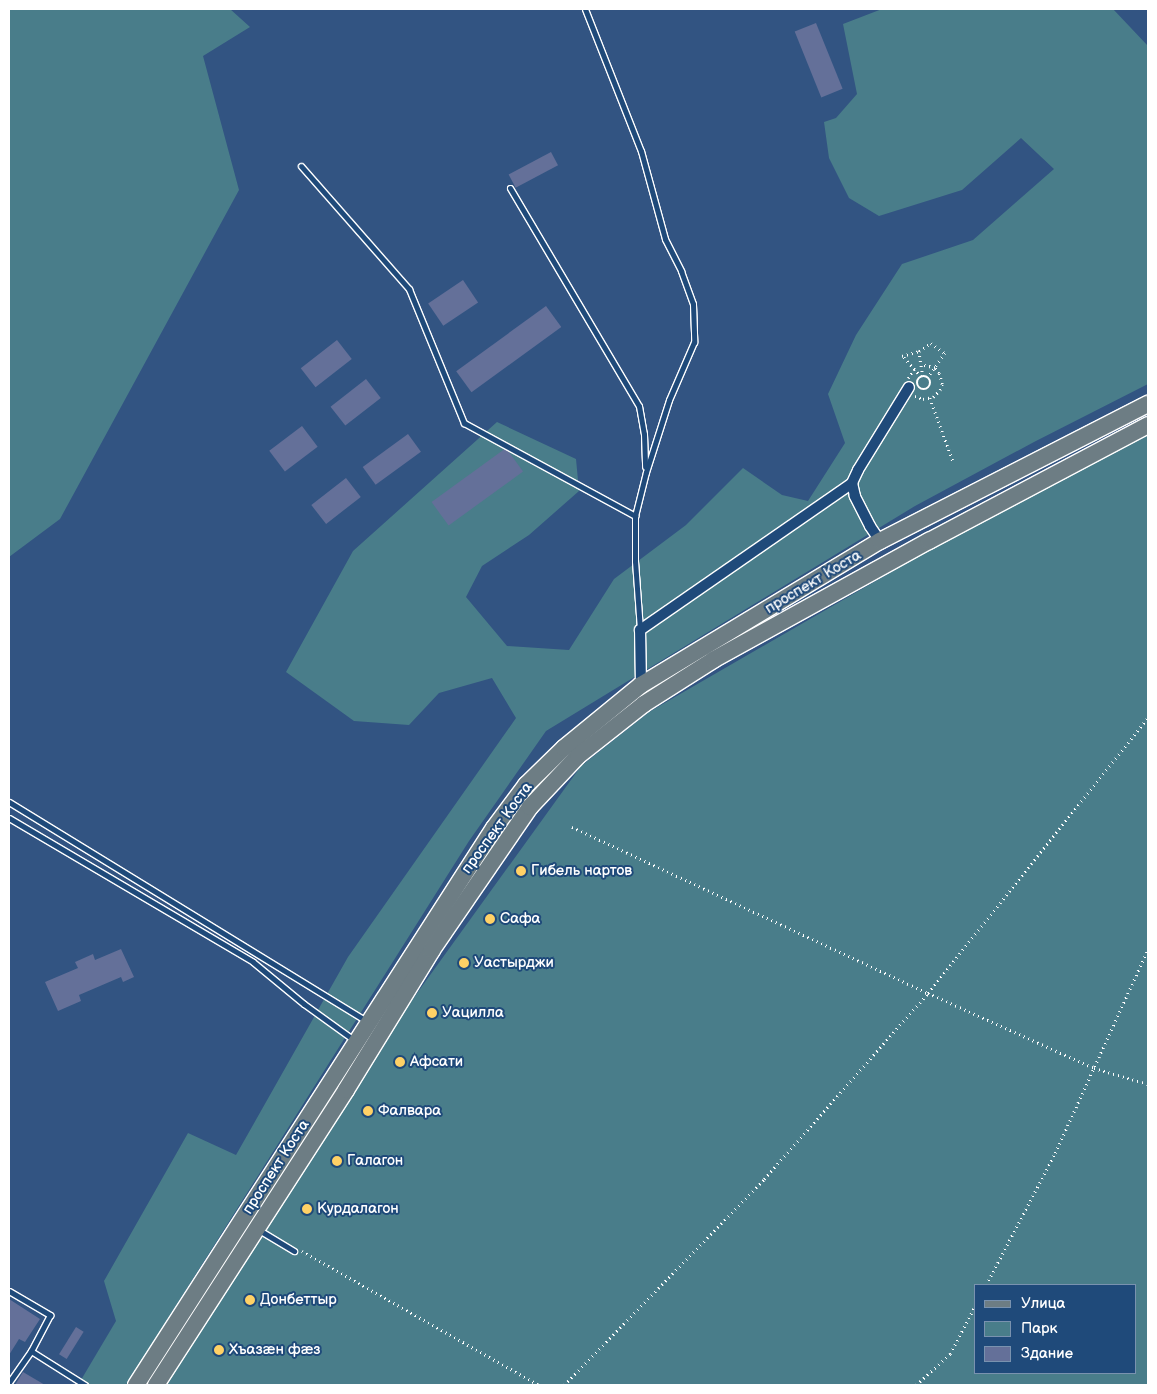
<!DOCTYPE html>
<meta charset="utf-8">
<style>
body{margin:0}
#map{position:relative;width:1157px;height:1394px;overflow:hidden;background:#325482;font-family:"Balsamiq Sans",sans-serif}
div>[style]{position:absolute}
.green>*{inset:0;background:#497d8a}
.building>*{inset:0;background:#647099;transform-origin:0 0}
.path>*{height:2.5px;margin-top:-1.25px;transform-origin:0;background:repeating-linear-gradient(90deg,#fff 0 1px,transparent 0 5px)}
.path>.ring{margin:-1.25px;padding:0;box-sizing:content-box;background:none;border:2.5px solid #fff;border-radius:50%}
.roads{filter:drop-shadow(1px 0 #fff) drop-shadow(-1px 0 #fff) drop-shadow(0 1px #fff) drop-shadow(0 -1px #fff)}
.service>*{height:5px;margin:-2.5px;padding:0 2.5px;transform-origin:2.5px;border-radius:2.5px;background:#1f4a7a}
.minor>*{height:10px;margin:-5px;padding:0 5px;transform-origin:5px;border-radius:5px;background:#1f4a7a}
.primary>*{height:16px;margin:-8px;padding:0 8px;transform-origin:8px;border-radius:8px;background:#6d7d84}
.dots>*{width:14px;height:14px;translate:-50% -50%;box-sizing:border-box;border:2px solid #1f4a7a;border-radius:50%}
span{translate:-50% -50%;white-space:nowrap;text-align:center;line-height:1.15;-webkit-text-stroke:4px #1f4a7a;paint-order:stroke}
.street-label{font-size:15px;color:#fff}
.poi-label{font-size:15px;color:#fff}
.left{translate:0 -50%;text-align:left}
.frame{position:absolute;inset:0;border:10px solid #fff;pointer-events:none}
.legend{position:absolute;left:974px;top:1284px;width:162px;height:90px;box-sizing:border-box;background:#1f4a7a;border:1px solid #7992af;margin:0;padding:6px 9px;list-style:none;font-size:15px;color:#fff}
.legend li{display:flex;align-items:center;gap:10px;height:25px}
.legend b{width:25px;border:1px solid #7992af}
</style>
<div id="map">
<div class="green">
<i style="clip-path:polygon(9px 9px,230px 9px,250px 27px,203px 56px,239px 190px,60px 519px,9px 557px)"></i>
<i style="clip-path:polygon(882px 9px,1113px 9px,1148px 46px,1148px 384px,1034px 442px,915px 506px,546px 731px,469px 841px,126px 1385px,78px 1385px,116px 1321px,104px 1281px,188px 1133px,236px 1155px,348px 957px,516px 718px,492px 678px,439px 693px,409px 725px,354px 721px,286px 672px,353px 551px,497px 422px,576px 459px,579px 491px,529px 535px,482px 566px,466px 597px,507px 646px,569px 650px,614px 579px,686px 525px,743px 468px,782px 495px,808px 501px,845px 443px,828px 394px,856px 335px,902px 264px,973px 240px,1054px 169px,1021px 138px,962px 190px,879px 216px,849px 198px,829px 158px,824px 122px,836px 118px,857px 94px,843px 24px)"></i>
<i style="clip-path:polygon(evenodd,1148px 435px,1148px 1385px,162px 1385px,402px 1014px,581px 766px,649px 712px,919px 556px,1148px 435px,976px 1285px,1136px 1285px,1136px 1373px,976px 1373px,976px 1285px)"></i>
</div>
<div class="building">
<i style="left:816px;top:23px;width:71px;height:23px;rotate:68deg"></i>
<i style="left:551px;top:152px;width:15px;height:48px;rotate:62deg"></i>
<i style="left:463px;top:280px;width:27px;height:42px;rotate:56deg"></i>
<i style="left:546px;top:306px;width:26px;height:111px;rotate:54deg"></i>
<i style="left:337px;top:340px;width:24px;height:46px;rotate:52deg"></i>
<i style="left:366px;top:379px;width:24px;height:45px;rotate:52deg"></i>
<i style="left:302px;top:426px;width:26px;height:41px;rotate:53deg"></i>
<i style="left:408px;top:434px;width:22px;height:56px;rotate:54deg"></i>
<i style="left:506px;top:448px;width:29px;height:92px;rotate:54deg"></i>
<i style="left:346px;top:478px;width:24px;height:44px;rotate:52deg"></i>
<i style="clip-path:polygon(121px 949px,134px 977px,123px 982px,121px 977px,79px 995px,81px 1001px,58px 1011px,45px 982px,78px 968px,75px 962px,93px 954px,95px 960px)"></i>
<i style="clip-path:polygon(9px 1299px,40px 1319px,25px 1342px,19px 1339px,9px 1355px)"></i>
<i style="left:76px;top:1327px;width:9px;height:32px;rotate:32deg"></i>
<i style="clip-path:polygon(23px 1372px,45px 1385px,15px 1385px)"></i>
</div>
<div class="path">
<i style="left:919px;top:351px;width:25px;rotate:81deg"></i>
<i class="ring" style="left:917px;top:376px;width:11.5px;height:11.5px"></i>
<i style="left:921px;top:377px;width:28px;rotate:-132deg"></i>
<i style="left:902px;top:356px;width:18px;rotate:-16deg"></i>
<i style="left:919px;top:351px;width:14px;rotate:-34deg"></i>
<i style="left:931px;top:343px;width:17px;rotate:36deg"></i>
<i style="left:945px;top:353px;width:29px;rotate:125deg"></i>
<i style="left:908px;top:378px;width:11px;rotate:-56deg"></i>
<i style="left:915px;top:396px;width:9px;rotate:21deg"></i>
<i style="left:923px;top:399px;width:10px;rotate:-11deg"></i>
<i style="left:933px;top:397px;width:10px;rotate:-45deg"></i>
<i style="left:940px;top:390px;width:6px;rotate:-72deg"></i>
<i style="left:942px;top:384px;width:11px;rotate:-105deg"></i>
<i style="left:939px;top:373px;width:6px;rotate:-129deg"></i>
<i style="left:935px;top:368px;width:13px;rotate:-167deg"></i>
<i style="left:930px;top:398px;width:67px;rotate:69.9deg"></i>
<i style="left:572px;top:827px;width:393px;rotate:25deg"></i>
<i style="left:928px;top:993px;width:182px;rotate:24.3deg"></i>
<i style="left:1094px;top:1068px;width:56px;rotate:16.5deg"></i>
<i style="left:302px;top:1251px;width:272px;rotate:29.5deg"></i>
<i style="left:986px;top:1285px;width:149px;rotate:-62.4deg"></i>
<i style="left:1055px;top:1153px;width:224px;rotate:-65.5deg"></i>
<i style="left:564px;top:1385px;width:287px;rotate:-45.8deg"></i>
<i style="left:764px;top:1179px;width:248px;rotate:-48.6deg"></i>
<i style="left:928px;top:993px;width:353px;rotate:-51.4deg"></i>
<i style="left:916px;top:1385px;width:46px;rotate:-42.4deg"></i>
<i style="left:950px;top:1354px;width:56px;rotate:-62.5deg"></i>
</div>
<div class="roads">
<div class="service">
<i style="left:585px;top:9px;width:153px;rotate:68.5deg"></i>
<i style="left:641px;top:151px;width:91px;rotate:74.7deg"></i>
<i style="left:665px;top:239px;width:36px;rotate:63deg"></i>
<i style="left:681px;top:271px;width:35px;rotate:70deg"></i>
<i style="left:693px;top:304px;width:38px;rotate:88deg"></i>
<i style="left:694px;top:342px;width:63px;rotate:113.3deg"></i>
<i style="left:669px;top:400px;width:76px;rotate:107.7deg"></i>
<i style="left:646px;top:472px;width:45px;rotate:104deg"></i>
<i style="left:635px;top:516px;width:45px;rotate:90deg"></i>
<i style="left:635px;top:561px;width:68px;rotate:85.8deg"></i>
<i style="left:301px;top:166px;width:164px;rotate:48.7deg"></i>
<i style="left:409px;top:289px;width:145px;rotate:67.7deg"></i>
<i style="left:464px;top:423px;width:195px;rotate:28.5deg"></i>
<i style="left:510px;top:188px;width:253px;rotate:59.4deg"></i>
<i style="left:639px;top:406px;width:28px;rotate:80deg"></i>
<i style="left:644px;top:434px;width:33px;rotate:88deg"></i>
<i style="left:9px;top:802px;width:419px;rotate:31.5deg"></i>
<i style="left:9px;top:818px;width:283px;rotate:30.5deg"></i>
<i style="left:253px;top:962px;width:66px;rotate:39.5deg"></i>
<i style="left:304px;top:1004px;width:62px;rotate:35.8deg"></i>
<i style="left:259px;top:1230px;width:41px;rotate:31deg"></i>
<i style="left:9px;top:1291px;width:48px;rotate:30.3deg"></i>
<i style="left:50px;top:1315px;width:41px;rotate:117.8deg"></i>
<i style="left:31px;top:1351px;width:38px;rotate:125deg"></i>
<i style="left:31px;top:1351px;width:64px;rotate:32.2deg"></i>
</div>
<div class="minor">
<i style="left:880px;top:541px;width:18px;rotate:-124deg"></i>
<i style="left:870px;top:526px;width:34px;rotate:-117deg"></i>
<i style="left:855px;top:496px;width:13px;rotate:-103deg"></i>
<i style="left:852px;top:483px;width:14px;rotate:-65deg"></i>
<i style="left:858px;top:470px;width:97px;rotate:-58.4deg"></i>
<i style="left:641px;top:685px;width:55px;rotate:-91deg"></i>
<i style="left:640px;top:630px;width:258px;rotate:-34.7deg"></i>
</div>
<div class="primary">
<i style="left:136px;top:1385px;width:662px;rotate:-57.27deg"></i>
<i style="left:494px;top:828px;width:54px;rotate:-53.3deg"></i>
<i style="left:526px;top:785px;width:53px;rotate:-44.2deg"></i>
<i style="left:564px;top:748px;width:99px;rotate:-39.3deg"></i>
<i style="left:641px;top:685px;width:279px;rotate:-31.1deg"></i>
<i style="left:880px;top:541px;width:301px;rotate:-27.1deg"></i>
<i style="left:156px;top:1385px;width:351px;rotate:-57.2deg"></i>
<i style="left:346px;top:1090px;width:164px;rotate:-58.4deg"></i>
<i style="left:432px;top:950px;width:173px;rotate:-55.6deg"></i>
<i style="left:530px;top:807px;width:70px;rotate:-46.7deg"></i>
<i style="left:578px;top:756px;width:84px;rotate:-38.2deg"></i>
<i style="left:644px;top:704px;width:82px;rotate:-32.5deg"></i>
<i style="left:713px;top:660px;width:247px;rotate:-28.9deg"></i>
<i style="left:929px;top:541px;width:248px;rotate:-27.9deg"></i>
</div>
</div>
<div class="dots">
<i style="left:521px;top:871px;background:#ffd166"></i>
<i style="left:490px;top:919px;background:#ffd166"></i>
<i style="left:464px;top:963px;background:#ffd166"></i>
<i style="left:432px;top:1013px;background:#ffd166"></i>
<i style="left:400px;top:1062px;background:#ffd166"></i>
<i style="left:368px;top:1111px;background:#ffd166"></i>
<i style="left:337px;top:1161px;background:#ffd166"></i>
<i style="left:307px;top:1209px;background:#ffd166"></i>
<i style="left:250px;top:1300px;background:#ffd166"></i>
<i style="left:219px;top:1350px;background:#ffd166"></i>
</div>
<div class="street-label">
<span style="left:813px;top:582px;rotate:-31deg">проспект Коста</span>
<span style="left:497px;top:828px;rotate:-54deg">проспект Коста</span>
<span style="left:276px;top:1167px;rotate:-57deg">проспект Коста</span>
</div>
<div class="poi-label">
<span class="left" style="left:531px;top:871px">Гибель нартов</span>
<span class="left" style="left:500px;top:919px">Сафа</span>
<span class="left" style="left:474px;top:963px">Уастырджи</span>
<span class="left" style="left:442px;top:1013px">Уацилла</span>
<span class="left" style="left:410px;top:1062px">Афсати</span>
<span class="left" style="left:378px;top:1111px">Фалвара</span>
<span class="left" style="left:347px;top:1161px">Галагон</span>
<span class="left" style="left:317px;top:1209px">Курдалагон</span>
<span class="left" style="left:260px;top:1300px">Донбеттыр</span>
<span class="left" style="left:229px;top:1350px">Хъазæн фæз</span>
</div>
<div class="frame"></div>
<ul class="legend">
<li><b style="height:6px;background:#6d7d84"></b>Улица</li>
<li><b style="height:14px;background:#497d8a"></b>Парк</li>
<li><b style="height:14px;background:#647099"></b>Здание</li>
</ul>
</div>
